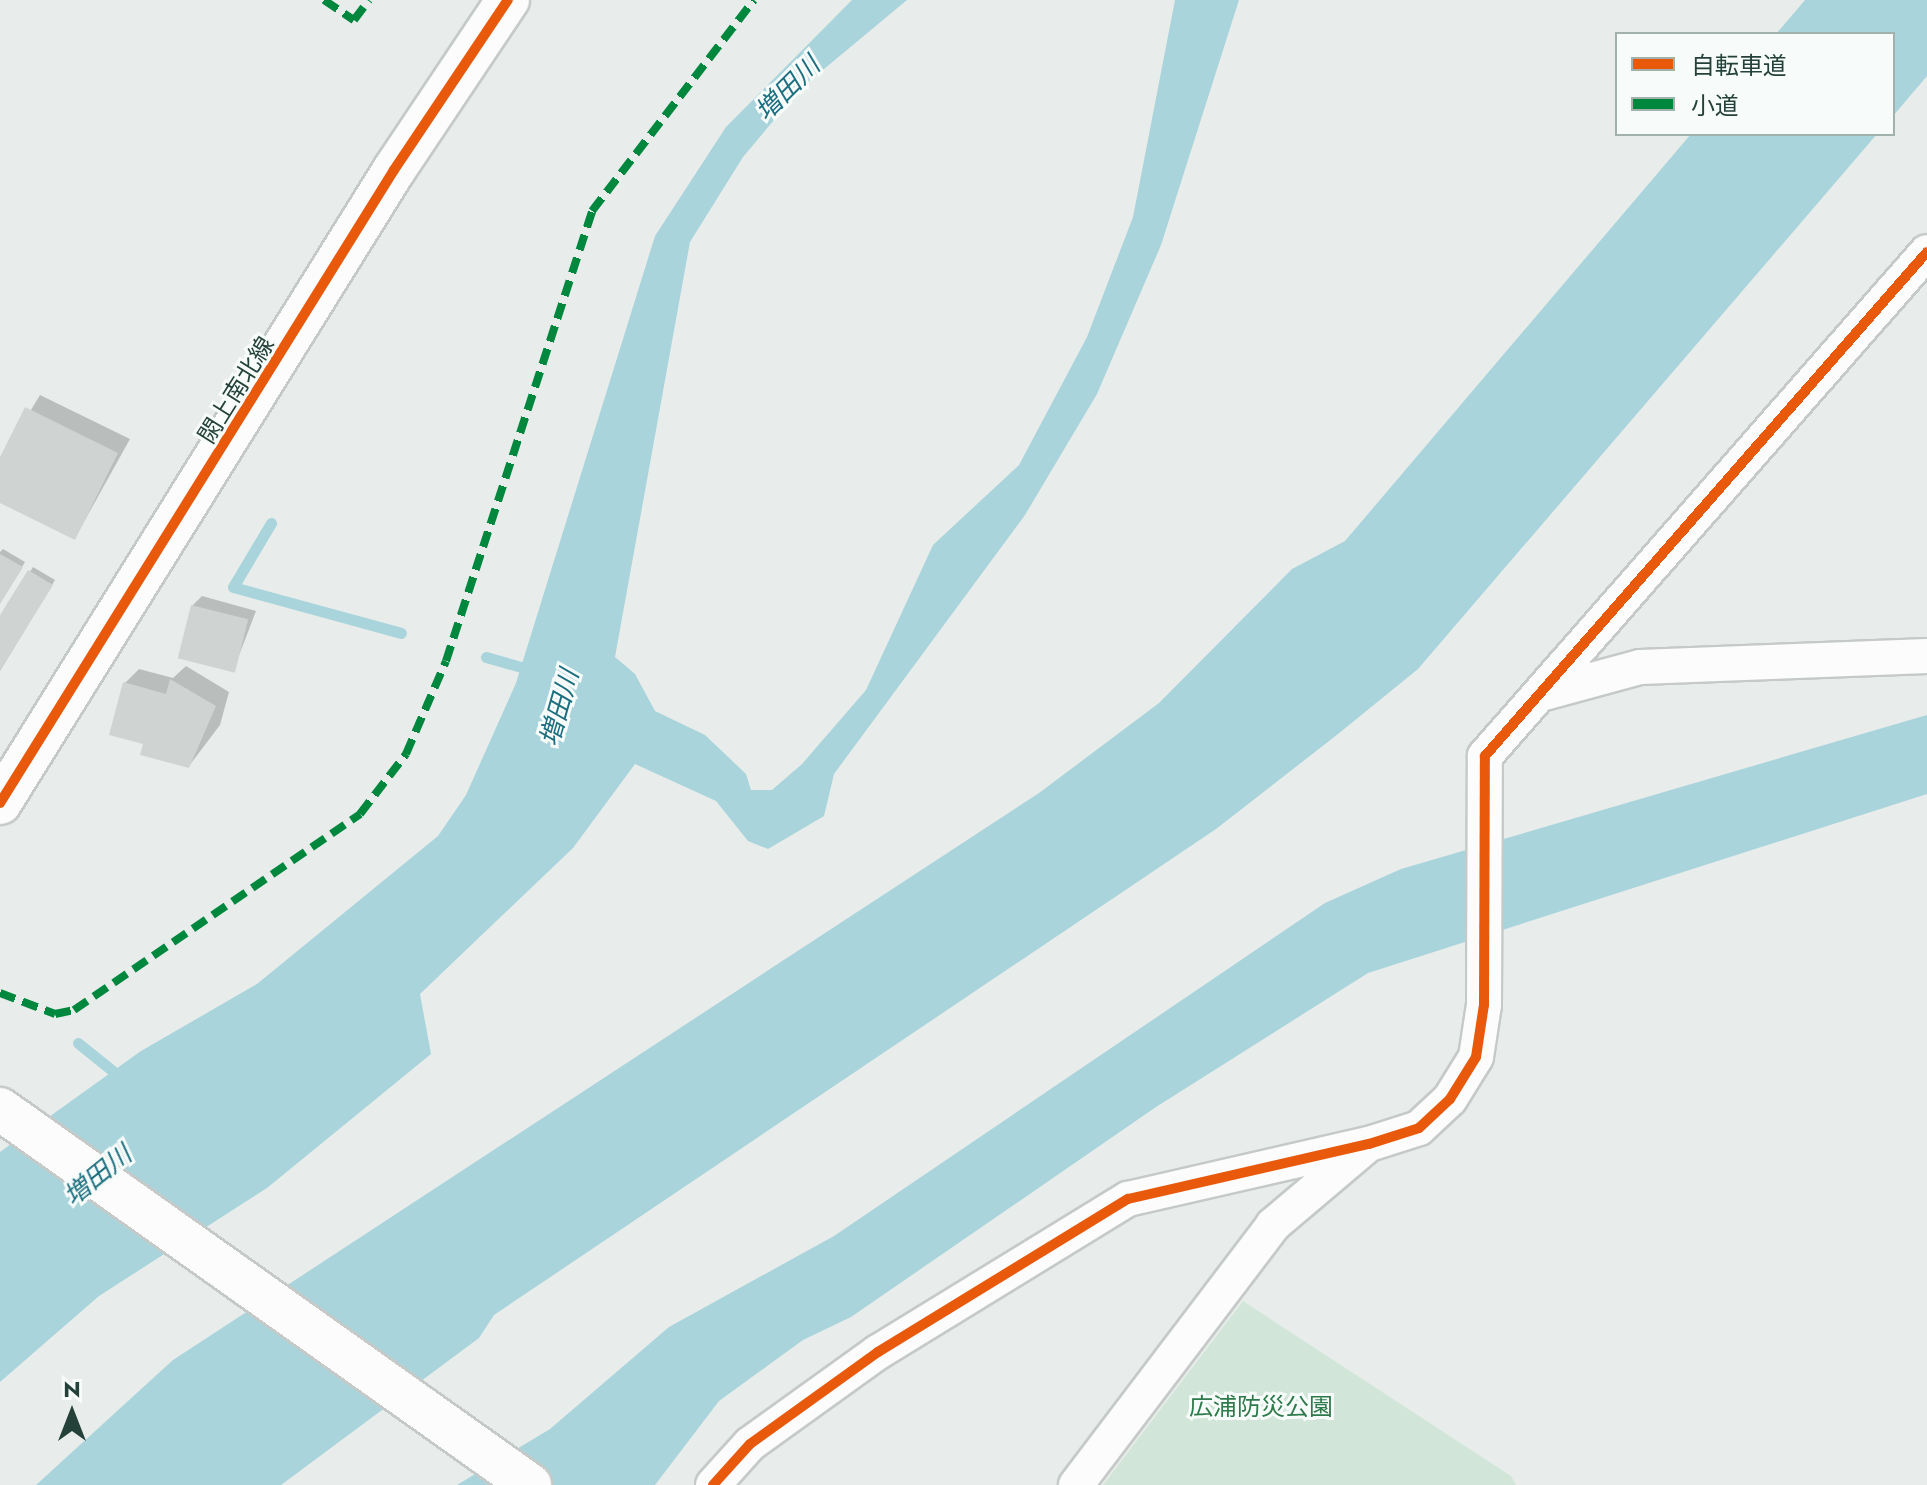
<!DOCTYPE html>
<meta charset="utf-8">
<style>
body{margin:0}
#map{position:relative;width:1927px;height:1485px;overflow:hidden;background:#e8edeb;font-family:Jost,"Noto Sans JP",sans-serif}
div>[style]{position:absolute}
.green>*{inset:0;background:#d1e6d8}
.water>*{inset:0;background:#a9d4db}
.shadow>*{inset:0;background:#0003}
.stream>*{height:11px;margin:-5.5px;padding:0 5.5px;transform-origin:5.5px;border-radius:5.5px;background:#a9d4db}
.building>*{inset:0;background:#cfd4d2;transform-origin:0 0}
.roads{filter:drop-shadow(2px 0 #c5cac8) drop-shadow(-2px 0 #c5cac8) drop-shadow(0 2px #c5cac8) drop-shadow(0 -2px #c5cac8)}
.minor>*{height:34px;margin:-17px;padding:0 17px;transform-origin:17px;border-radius:17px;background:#fcfcfc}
.tertiary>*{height:42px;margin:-21px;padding:0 21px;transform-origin:21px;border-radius:21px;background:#fcfcfc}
.quiet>*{height:8px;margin-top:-4px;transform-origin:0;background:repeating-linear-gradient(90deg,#00873e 0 16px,transparent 0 24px)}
.cycleway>*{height:10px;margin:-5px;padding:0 5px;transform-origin:5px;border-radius:5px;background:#e8590c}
span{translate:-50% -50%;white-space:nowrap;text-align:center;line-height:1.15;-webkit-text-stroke:6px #f7fbf9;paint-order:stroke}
.street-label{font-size:24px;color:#24423a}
.park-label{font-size:24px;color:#2d7a4b}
.water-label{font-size:26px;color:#1c6f80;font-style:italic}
.legend{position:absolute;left:1615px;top:32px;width:280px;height:104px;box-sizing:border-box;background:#f7fbf9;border:2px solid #a3b1ad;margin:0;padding:10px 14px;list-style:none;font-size:24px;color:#24423a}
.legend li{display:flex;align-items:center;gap:16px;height:40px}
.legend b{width:40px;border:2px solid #a3b1ad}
.north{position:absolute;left:32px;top:1373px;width:80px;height:80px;-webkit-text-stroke:6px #f7fbf9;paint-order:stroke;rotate:0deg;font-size:22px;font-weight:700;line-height:32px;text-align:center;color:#24423a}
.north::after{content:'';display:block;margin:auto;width:28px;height:36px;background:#24423a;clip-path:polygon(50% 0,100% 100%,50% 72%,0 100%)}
</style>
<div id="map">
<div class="green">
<i style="clip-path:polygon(1243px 1301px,1511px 1476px,1516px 1485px,1103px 1485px)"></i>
</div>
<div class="water">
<i style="clip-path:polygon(852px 0,907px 0,800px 89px,743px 157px,690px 242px,615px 657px,635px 674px,655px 711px,705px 735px,746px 774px,751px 790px,772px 790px,802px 764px,866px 690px,933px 545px,1019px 465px,1087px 337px,1133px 217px,1175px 0,1239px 0,1161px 245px,1097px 394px,1025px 515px,834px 774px,824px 816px,768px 849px,748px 841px,716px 801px,635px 764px,573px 848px,420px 994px,431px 1054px,267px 1188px,99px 1296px,0 1382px,0 1152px,141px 1051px,257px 984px,438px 836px,466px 795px,516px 683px,655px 236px,726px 127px)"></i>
<i style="clip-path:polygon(1805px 0,1927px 0,1927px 76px,1893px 116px,1893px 34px,1776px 34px)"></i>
<i style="clip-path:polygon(1691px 134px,1877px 134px,1418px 669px,1338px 734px,1216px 829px,494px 1315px,479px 1338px,281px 1485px,36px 1485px,173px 1360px,1039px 793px,1159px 703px,1292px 569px,1345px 541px)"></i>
<i style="clip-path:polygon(1927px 715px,1927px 794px,1368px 973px,1156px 1107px,851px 1317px,803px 1340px,719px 1401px,655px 1485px,457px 1485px,550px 1429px,669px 1327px,834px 1236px,1325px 903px,1401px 869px)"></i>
</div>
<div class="shadow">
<i style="clip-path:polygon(40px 395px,130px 439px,75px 538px,0 501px,0 461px)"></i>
<i style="clip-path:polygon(3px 549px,25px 562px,0 603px,0 552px)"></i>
<i style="clip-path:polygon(33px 567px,55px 580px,0 671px,0 619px)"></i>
<i style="clip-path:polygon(202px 596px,256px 611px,233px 671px,192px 606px)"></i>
<i style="clip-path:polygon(186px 666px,229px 692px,220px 725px,189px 766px,145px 742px,125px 683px,139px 669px,173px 678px)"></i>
</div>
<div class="stream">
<i style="left:271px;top:523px;width:74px;rotate:120.7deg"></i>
<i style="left:233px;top:587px;width:174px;rotate:15.3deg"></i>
<i style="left:486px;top:657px;width:51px;rotate:15.9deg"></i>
<i style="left:78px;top:1043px;width:59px;rotate:38.8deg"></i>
</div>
<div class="building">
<i style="clip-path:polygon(25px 407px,118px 453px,75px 540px,0 503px,0 457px)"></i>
<i style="clip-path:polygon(0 554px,23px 567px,0 604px)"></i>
<i style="clip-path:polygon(28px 570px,53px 585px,0 671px,0 615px)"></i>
<i style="left:191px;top:605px;width:59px;height:55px;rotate:14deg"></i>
<i style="clip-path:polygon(170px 679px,216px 706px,189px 768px,140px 755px,143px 744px,109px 735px,123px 682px,166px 694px)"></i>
</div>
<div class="roads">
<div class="minor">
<i style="left:1544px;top:693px;width:99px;rotate:-15.2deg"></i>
<i style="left:1640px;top:667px;width:287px;rotate:-2.2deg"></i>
<i style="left:713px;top:1485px;width:55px;rotate:-47.9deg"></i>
<i style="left:750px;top:1444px;width:158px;rotate:-35.7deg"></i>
<i style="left:878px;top:1352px;width:293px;rotate:-31.5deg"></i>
<i style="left:1128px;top:1199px;width:247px;rotate:-12.9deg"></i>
<i style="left:1369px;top:1144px;width:52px;rotate:-17.7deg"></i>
<i style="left:1419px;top:1128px;width:42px;rotate:-43.1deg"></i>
<i style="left:1450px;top:1099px;width:49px;rotate:-58.2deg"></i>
<i style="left:1476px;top:1057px;width:53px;rotate:-81.3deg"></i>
<i style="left:1484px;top:1005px;width:249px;rotate:-89.8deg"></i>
<i style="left:1485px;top:756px;width:670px;rotate:-48.75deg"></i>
<i style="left:1076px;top:1485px;width:326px;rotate:-52.8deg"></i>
<i style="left:1273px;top:1225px;width:118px;rotate:-40.2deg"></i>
</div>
<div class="tertiary">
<i style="left:0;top:803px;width:746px;rotate:-58.1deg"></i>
<i style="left:394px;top:170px;width:205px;rotate:-56.2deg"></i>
<i style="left:0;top:1109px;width:650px;rotate:35.35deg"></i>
</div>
</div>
<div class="quiet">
<i style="left:324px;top:0;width:36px;rotate:34deg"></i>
<i style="left:354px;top:20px;width:25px;rotate:-53deg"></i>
<i style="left:0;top:993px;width:59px;rotate:20.9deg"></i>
<i style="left:55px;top:1014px;width:19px;rotate:-12deg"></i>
<i style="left:74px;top:1010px;width:347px;rotate:-34.4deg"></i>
<i style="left:360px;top:814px;width:76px;rotate:-52.5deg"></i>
<i style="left:406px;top:754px;width:101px;rotate:-66.7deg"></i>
<i style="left:446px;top:661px;width:473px;rotate:-72deg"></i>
<i style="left:592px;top:211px;width:266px;rotate:-52.5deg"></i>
</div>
<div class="cycleway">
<i style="left:0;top:803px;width:746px;rotate:-58.1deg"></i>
<i style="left:394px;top:170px;width:205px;rotate:-56.2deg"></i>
<i style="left:713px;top:1485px;width:55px;rotate:-47.9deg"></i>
<i style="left:750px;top:1444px;width:158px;rotate:-35.7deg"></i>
<i style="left:878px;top:1352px;width:293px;rotate:-31.5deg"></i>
<i style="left:1128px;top:1199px;width:247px;rotate:-12.9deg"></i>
<i style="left:1369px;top:1144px;width:52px;rotate:-17.7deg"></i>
<i style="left:1419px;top:1128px;width:42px;rotate:-43.1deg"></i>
<i style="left:1450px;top:1099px;width:49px;rotate:-58.2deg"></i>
<i style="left:1476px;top:1057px;width:53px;rotate:-81.3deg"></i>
<i style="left:1484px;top:1005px;width:249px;rotate:-89.8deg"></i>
<i style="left:1485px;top:756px;width:670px;rotate:-48.75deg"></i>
</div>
<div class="street-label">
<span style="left:236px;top:390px;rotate:-58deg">閖上南北線</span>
</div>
<div class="park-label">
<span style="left:1261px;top:1407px">広浦防災公園</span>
</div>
<div class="water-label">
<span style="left:788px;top:89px;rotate:-45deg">増田川</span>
<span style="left:560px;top:708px;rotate:-74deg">増田川</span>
<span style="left:98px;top:1176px;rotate:-39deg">増田川</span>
</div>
<ul class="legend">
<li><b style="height:10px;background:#e8590c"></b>自転車道</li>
<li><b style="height:10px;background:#00873e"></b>小道</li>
</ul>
<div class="north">N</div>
</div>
